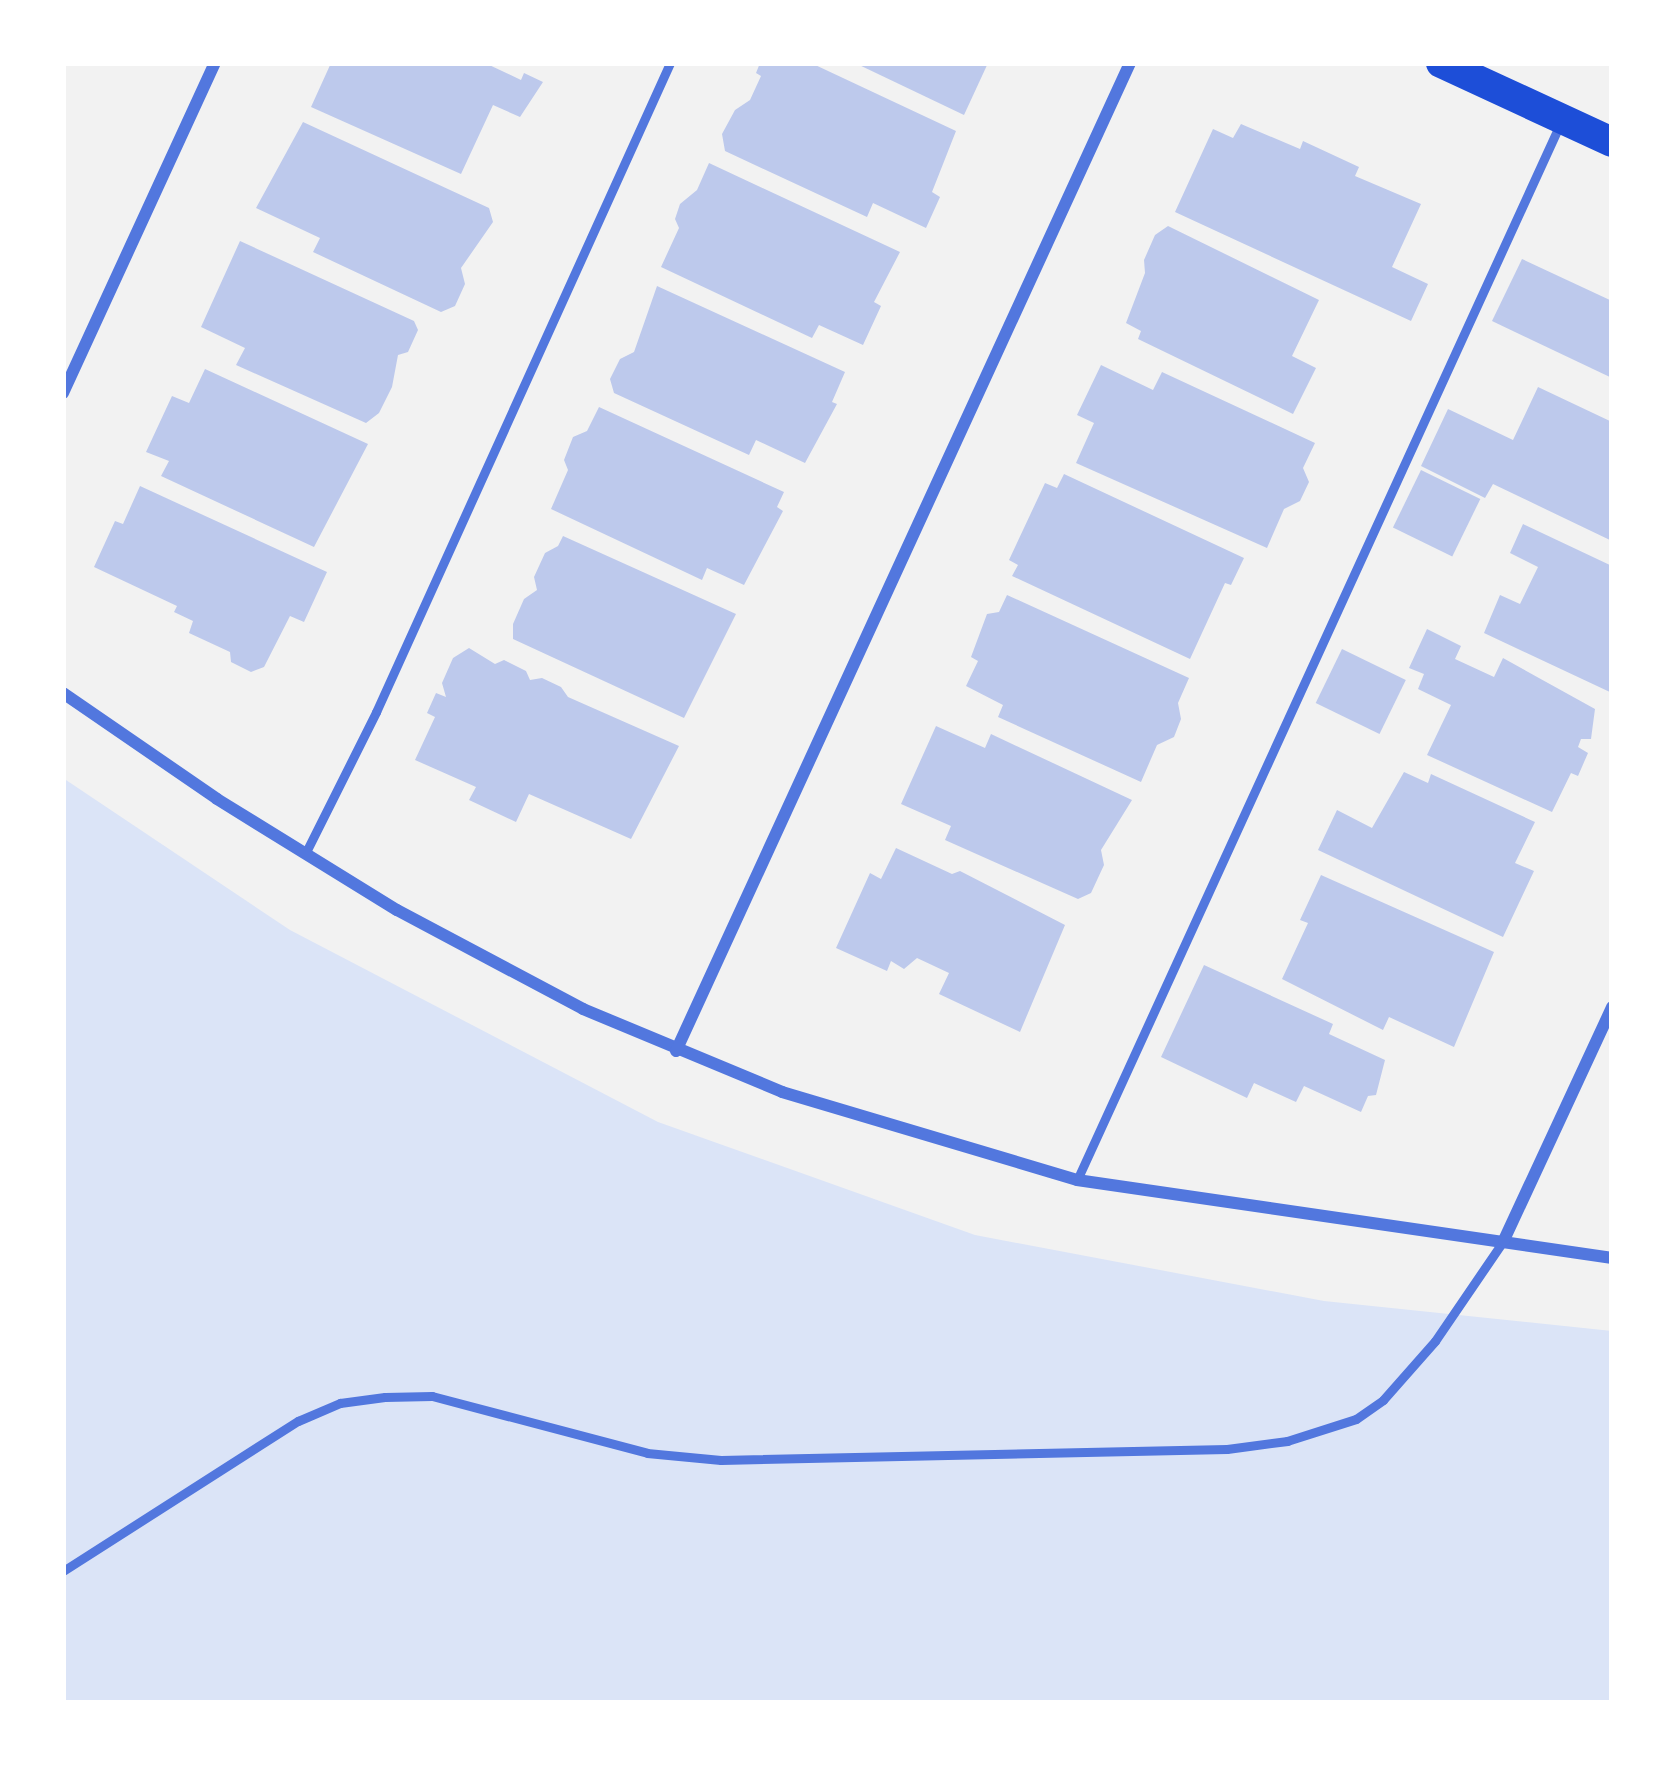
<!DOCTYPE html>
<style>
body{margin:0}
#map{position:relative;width:1675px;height:1766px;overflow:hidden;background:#f2f2f2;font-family:"Noto Sans",sans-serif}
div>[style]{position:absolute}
.green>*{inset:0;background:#dbe4f7}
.building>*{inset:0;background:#bdc9ec;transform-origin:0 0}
.service>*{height:9px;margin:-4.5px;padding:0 4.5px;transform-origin:4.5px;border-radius:4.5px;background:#5277de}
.minor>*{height:12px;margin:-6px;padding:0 6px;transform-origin:6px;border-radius:6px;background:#5277de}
.primary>*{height:30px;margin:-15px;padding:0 15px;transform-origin:15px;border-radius:15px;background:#1d4ed8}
span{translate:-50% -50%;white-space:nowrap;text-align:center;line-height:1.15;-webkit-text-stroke:12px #fff;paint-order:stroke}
.frame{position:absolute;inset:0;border:66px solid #fff;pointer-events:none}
</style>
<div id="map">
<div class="green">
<i style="clip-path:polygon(63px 778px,290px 930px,658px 1122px,975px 1235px,1324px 1301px,1612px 1331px,1612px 1703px,63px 1703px)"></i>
</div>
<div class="building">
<i style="clip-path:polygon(331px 63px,485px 63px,521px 80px,524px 73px,543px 82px,520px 117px,493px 105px,461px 174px,311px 107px)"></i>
<i style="clip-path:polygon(760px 63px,811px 63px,956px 131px,932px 192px,940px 197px,926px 228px,873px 203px,867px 217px,725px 151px,722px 134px,735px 110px,750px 100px,761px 76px,756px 73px)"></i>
<i style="clip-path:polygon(855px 63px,988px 63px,964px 115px)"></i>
<i style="clip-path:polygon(303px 122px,489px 208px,493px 222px,461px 268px,465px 284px,455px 306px,441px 312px,313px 252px,320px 238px,256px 208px)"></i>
<i style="clip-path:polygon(1241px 124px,1300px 149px,1303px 141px,1359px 167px,1355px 176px,1421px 204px,1392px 267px,1428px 284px,1411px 321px,1175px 212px,1213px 129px,1233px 138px)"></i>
<i style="clip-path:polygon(709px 163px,900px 252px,874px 302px,881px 306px,863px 345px,819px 325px,812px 338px,661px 267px,679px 228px,675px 219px,680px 204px,697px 190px)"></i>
<i style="clip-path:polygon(1168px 226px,1319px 300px,1292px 356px,1316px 368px,1293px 414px,1138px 339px,1141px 331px,1126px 323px,1145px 273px,1144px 260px,1155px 235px)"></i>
<i style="clip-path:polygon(240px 241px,414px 321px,418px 330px,408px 352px,398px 355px,392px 387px,379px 413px,366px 423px,236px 365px,245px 348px,201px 327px)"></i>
<i style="clip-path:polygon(1522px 259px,1612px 301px,1612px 378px,1492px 321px)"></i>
<i style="clip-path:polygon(657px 286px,845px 372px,832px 402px,837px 404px,805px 463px,756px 440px,749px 455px,614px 393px,610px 379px,620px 359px,634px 352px)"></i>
<i style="clip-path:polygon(1101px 365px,1153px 390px,1162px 372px,1315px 443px,1303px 468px,1309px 482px,1300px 501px,1284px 509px,1267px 548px,1076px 463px,1094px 423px,1077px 415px)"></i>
<i style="clip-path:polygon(205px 369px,368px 444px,314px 547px,161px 476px,169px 461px,146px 452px,172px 396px,189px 403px)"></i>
<i style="clip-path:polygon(1538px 387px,1612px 422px,1612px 541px,1493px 484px,1485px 498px,1421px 466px,1448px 409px,1513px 440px)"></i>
<i style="clip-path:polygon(599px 407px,784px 492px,777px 507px,783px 511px,744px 585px,707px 568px,702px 580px,551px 509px,568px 470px,564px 460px,573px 437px,587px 431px)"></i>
<i style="left:1421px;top:470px;width:66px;height:64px;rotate:26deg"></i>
<i style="clip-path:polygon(1064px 474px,1244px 558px,1231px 585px,1225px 583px,1190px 659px,1012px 576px,1018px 565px,1009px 560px,1045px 483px,1057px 488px)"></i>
<i style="clip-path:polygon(140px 486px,327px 572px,304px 622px,290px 616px,264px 667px,251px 672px,231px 662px,230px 652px,189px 633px,193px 621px,174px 612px,177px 606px,94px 567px,115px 521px,123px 524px)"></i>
<i style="clip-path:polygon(1523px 524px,1612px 566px,1612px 693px,1484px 633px,1500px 595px,1520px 604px,1538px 567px,1510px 553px)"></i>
<i style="clip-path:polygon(563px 536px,736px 614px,684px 718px,513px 639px,513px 624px,524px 599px,537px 590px,534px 577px,545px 553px,558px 546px)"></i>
<i style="clip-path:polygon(1007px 595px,1189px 678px,1178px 703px,1181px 719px,1174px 737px,1157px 745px,1141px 782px,998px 717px,1003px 705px,966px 686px,978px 661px,971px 657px,987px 614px,999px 612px)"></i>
<i style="clip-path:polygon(1427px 629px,1461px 646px,1455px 659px,1494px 677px,1503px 658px,1595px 709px,1591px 739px,1581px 739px,1578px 747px,1588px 753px,1578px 776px,1571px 773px,1552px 812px,1427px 755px,1451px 705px,1418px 689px,1424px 674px,1409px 668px)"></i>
<i style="clip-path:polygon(469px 648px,495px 664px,504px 660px,526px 671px,530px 680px,542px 678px,561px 687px,568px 697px,679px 746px,631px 839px,529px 794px,516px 822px,469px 800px,476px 787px,415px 760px,435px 717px,427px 713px,436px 693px,446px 697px,442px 683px,453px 658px)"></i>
<i style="left:1342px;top:649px;width:71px;height:60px;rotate:26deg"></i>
<i style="clip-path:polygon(936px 726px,985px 748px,991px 734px,1132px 800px,1101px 850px,1104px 865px,1091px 893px,1078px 899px,945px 840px,951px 826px,901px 804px)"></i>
<i style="clip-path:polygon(1404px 772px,1428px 783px,1431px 774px,1535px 822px,1515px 863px,1534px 871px,1503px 937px,1318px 850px,1337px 810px,1372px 828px)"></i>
<i style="clip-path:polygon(896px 848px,952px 874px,960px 871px,1065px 925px,1020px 1032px,939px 994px,949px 973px,917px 958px,904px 969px,891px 961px,887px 971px,836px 948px,870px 873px,881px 879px)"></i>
<i style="clip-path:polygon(1321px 875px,1494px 952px,1454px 1047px,1389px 1017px,1383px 1030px,1282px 979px,1308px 923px,1300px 920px)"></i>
<i style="clip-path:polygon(1204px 965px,1333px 1024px,1329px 1034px,1385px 1060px,1376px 1095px,1368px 1096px,1361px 1112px,1304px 1086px,1296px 1102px,1254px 1083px,1247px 1098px,1161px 1057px)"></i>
</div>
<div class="service">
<i style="left:305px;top:854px;width:159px;rotate:-63.4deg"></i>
<i style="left:376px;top:712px;width:712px;rotate:-65.63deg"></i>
<i style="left:1077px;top:1180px;width:1163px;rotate:-65.42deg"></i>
<i style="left:63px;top:1571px;width:279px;rotate:-32.6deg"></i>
<i style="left:298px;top:1421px;width:46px;rotate:-23.2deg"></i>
<i style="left:340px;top:1403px;width:45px;rotate:-7.6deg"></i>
<i style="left:385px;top:1397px;width:47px;rotate:-1.2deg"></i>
<i style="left:432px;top:1396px;width:222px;rotate:14.8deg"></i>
<i style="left:647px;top:1453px;width:74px;rotate:5.4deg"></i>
<i style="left:721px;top:1460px;width:506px;rotate:-1.25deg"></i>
<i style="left:1227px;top:1449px;width:61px;rotate:-7.6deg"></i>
<i style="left:1287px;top:1441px;width:72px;rotate:-17.7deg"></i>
<i style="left:1356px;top:1419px;width:33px;rotate:-35deg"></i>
<i style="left:1383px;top:1400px;width:79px;rotate:-48.6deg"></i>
<i style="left:1435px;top:1341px;width:122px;rotate:-55.7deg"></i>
</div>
<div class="minor">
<i style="left:63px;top:393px;width:363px;rotate:-65.3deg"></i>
<i style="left:63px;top:693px;width:187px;rotate:34.5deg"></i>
<i style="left:217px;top:799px;width:211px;rotate:31.7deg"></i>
<i style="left:397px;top:910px;width:211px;rotate:28deg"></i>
<i style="left:583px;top:1009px;width:216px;rotate:22.6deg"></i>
<i style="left:782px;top:1092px;width:308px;rotate:16.6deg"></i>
<i style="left:1077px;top:1180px;width:541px;rotate:8.29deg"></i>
<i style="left:676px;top:1051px;width:1087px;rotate:-65.32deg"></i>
<i style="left:1504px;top:1240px;width:257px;rotate:-65.1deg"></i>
</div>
<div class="primary">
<i style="left:1441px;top:63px;width:188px;rotate:24.8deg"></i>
</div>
<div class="frame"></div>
</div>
